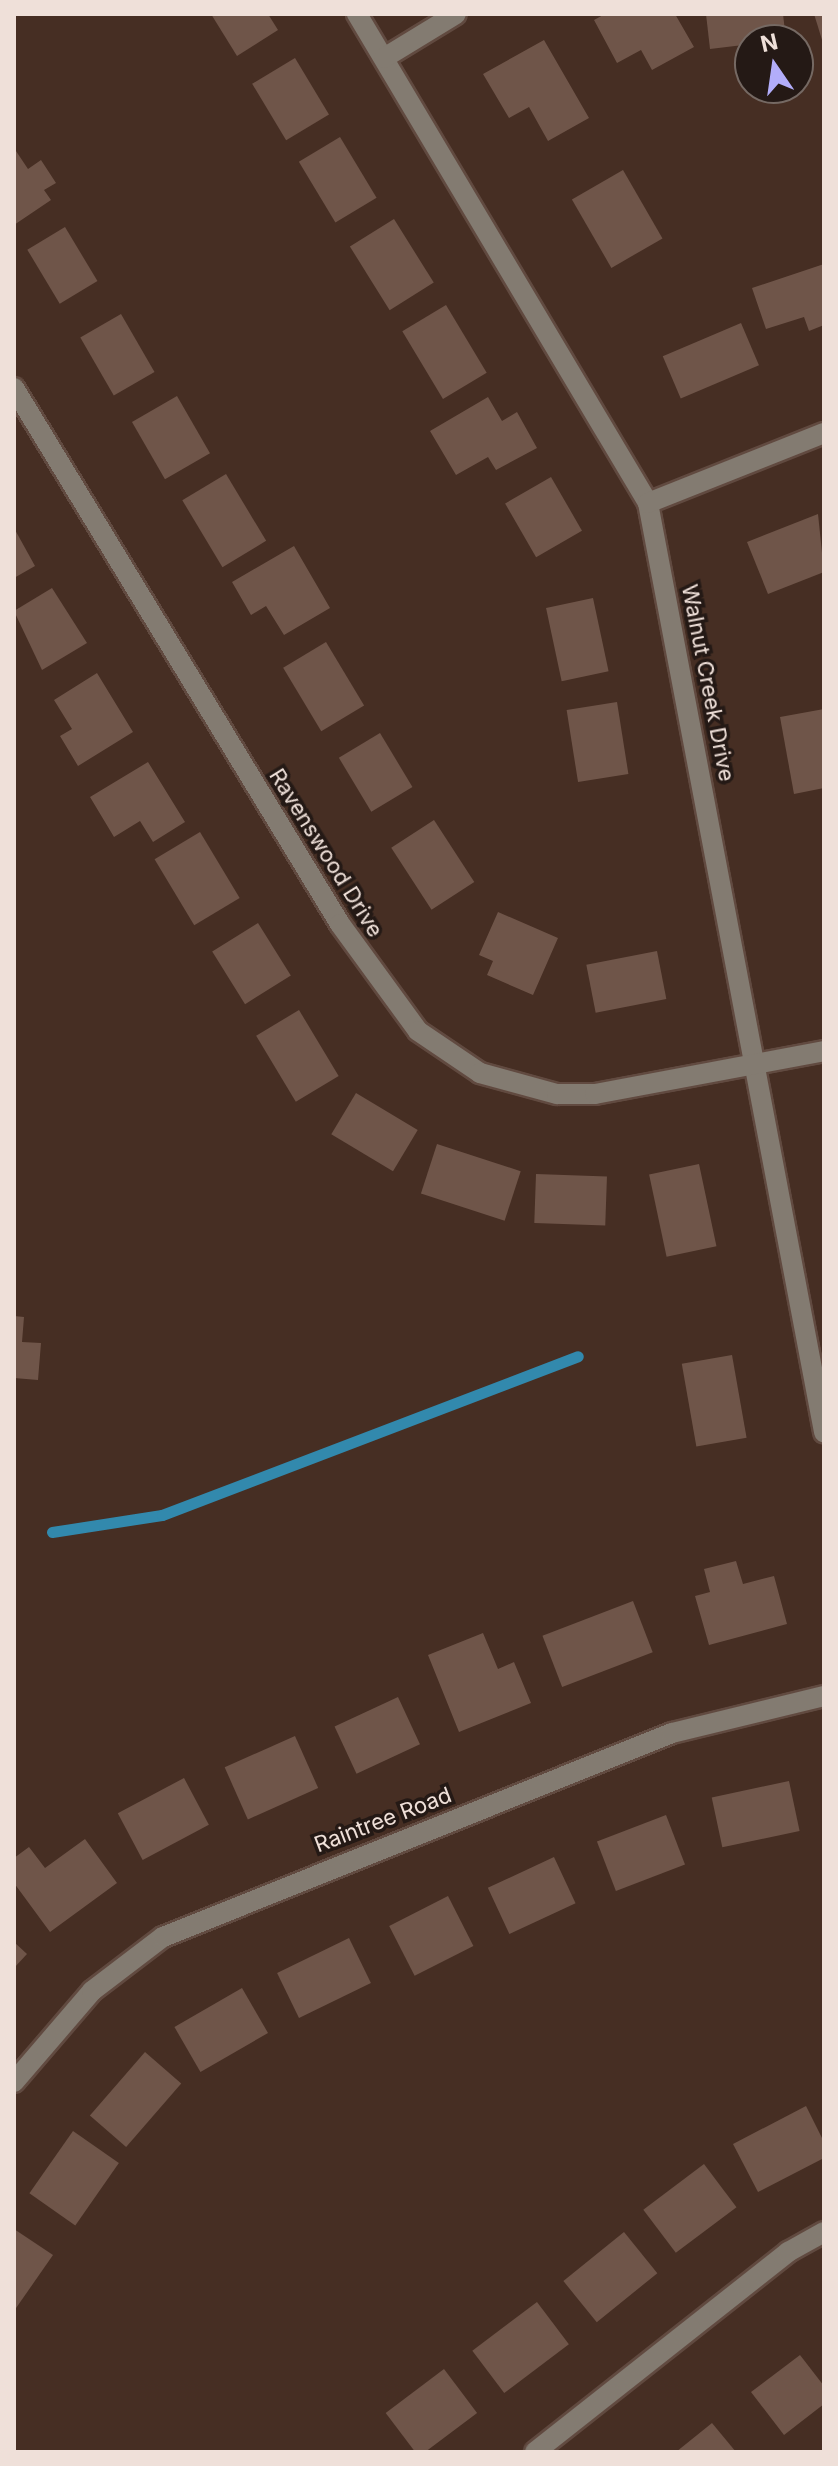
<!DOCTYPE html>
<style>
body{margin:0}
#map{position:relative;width:838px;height:2466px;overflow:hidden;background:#462e23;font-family:Inter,sans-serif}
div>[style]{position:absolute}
.stream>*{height:11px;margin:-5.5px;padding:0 5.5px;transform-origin:5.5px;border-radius:5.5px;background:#3289ad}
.building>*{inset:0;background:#6f5549;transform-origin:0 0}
.roads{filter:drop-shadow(2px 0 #614a40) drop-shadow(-2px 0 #614a40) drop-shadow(0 2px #614a40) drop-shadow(0 -2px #614a40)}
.minor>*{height:20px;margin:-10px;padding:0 10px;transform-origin:10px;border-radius:10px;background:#837b71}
span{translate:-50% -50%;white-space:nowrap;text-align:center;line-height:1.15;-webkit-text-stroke:7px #241915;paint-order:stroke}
.street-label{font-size:22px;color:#efe0d9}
.frame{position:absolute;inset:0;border:16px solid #efe0d9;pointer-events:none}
.north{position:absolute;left:734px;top:24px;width:80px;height:80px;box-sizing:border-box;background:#241915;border:2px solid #756963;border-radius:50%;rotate:347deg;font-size:22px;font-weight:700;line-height:32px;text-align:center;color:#efe0d9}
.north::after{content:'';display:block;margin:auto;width:28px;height:36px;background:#b2adfa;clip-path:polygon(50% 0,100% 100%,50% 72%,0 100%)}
</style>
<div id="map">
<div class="stream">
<i style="left:52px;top:1532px;width:111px;rotate:-8.8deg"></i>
<i style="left:162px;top:1515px;width:445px;rotate:-20.9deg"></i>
</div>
<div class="building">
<i style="clip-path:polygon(211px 14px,268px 14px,278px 30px,237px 56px)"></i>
<i style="clip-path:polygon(605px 14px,675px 14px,694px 47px,652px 70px,641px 50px,617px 63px,594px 20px)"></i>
<i style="clip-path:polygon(706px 14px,783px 14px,786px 40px,710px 49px)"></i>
<i style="clip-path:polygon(814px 14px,824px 14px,824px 43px,823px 43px)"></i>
<i style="clip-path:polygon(544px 40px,589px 118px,548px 141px,529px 107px,509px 118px,483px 74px)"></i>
<i style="left:295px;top:58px;width:66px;height:50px;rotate:59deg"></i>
<i style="left:340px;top:137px;width:71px;height:48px;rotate:59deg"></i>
<i style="clip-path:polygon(14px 148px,28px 169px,41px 160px,56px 183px,44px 190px,51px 200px,14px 225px)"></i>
<i style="left:623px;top:170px;width:79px;height:59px;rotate:60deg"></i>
<i style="left:394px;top:219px;width:75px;height:52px;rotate:58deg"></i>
<i style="left:65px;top:227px;width:63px;height:44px;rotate:59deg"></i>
<i style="clip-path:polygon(824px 264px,824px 325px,809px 331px,804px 317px,766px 329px,752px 288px)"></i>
<i style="left:446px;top:305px;width:79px;height:51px;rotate:59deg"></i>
<i style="left:121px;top:314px;width:67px;height:47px;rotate:60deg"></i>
<i style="left:741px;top:323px;width:46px;height:85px;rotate:67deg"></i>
<i style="left:177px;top:396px;width:66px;height:52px;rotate:60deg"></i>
<i style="clip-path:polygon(488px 397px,502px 421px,517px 412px,537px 448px,496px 470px,488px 457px,456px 475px,430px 431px)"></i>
<i style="left:226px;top:474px;width:78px;height:51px;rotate:59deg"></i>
<i style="left:551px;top:477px;width:62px;height:53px;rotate:60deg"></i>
<i style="clip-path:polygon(818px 514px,824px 572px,768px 594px,747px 542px)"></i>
<i style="clip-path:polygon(14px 528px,35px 566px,14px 578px)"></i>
<i style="clip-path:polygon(294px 546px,330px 608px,284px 635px,266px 606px,251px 615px,232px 582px)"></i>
<i style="clip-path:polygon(52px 588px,87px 643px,42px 670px,14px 611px)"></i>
<i style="left:593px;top:598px;width:75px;height:48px;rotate:78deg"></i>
<i style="left:326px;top:642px;width:74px;height:50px;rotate:59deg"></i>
<i style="clip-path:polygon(97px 673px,133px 732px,78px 766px,60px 736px,72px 729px,54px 700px)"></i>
<i style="left:617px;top:702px;width:73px;height:51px;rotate:81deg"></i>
<i style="clip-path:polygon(824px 709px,824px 788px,794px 794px,780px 717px)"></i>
<i style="left:380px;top:733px;width:63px;height:48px;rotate:59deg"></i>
<i style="clip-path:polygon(148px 762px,185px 822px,153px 842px,140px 821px,114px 837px,90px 797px)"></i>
<i style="left:434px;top:820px;width:74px;height:51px;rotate:57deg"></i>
<i style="left:200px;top:832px;width:77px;height:53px;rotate:59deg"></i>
<i style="clip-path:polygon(498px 912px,558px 938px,533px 995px,487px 975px,493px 961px,479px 955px)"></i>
<i style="left:258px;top:923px;width:62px;height:54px;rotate:58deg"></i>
<i style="left:657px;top:951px;width:49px;height:72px;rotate:79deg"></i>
<i style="left:299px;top:1010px;width:77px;height:50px;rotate:59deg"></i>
<i style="left:356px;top:1093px;width:72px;height:48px;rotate:31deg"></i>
<i style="left:437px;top:1144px;width:88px;height:52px;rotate:18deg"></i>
<i style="left:699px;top:1164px;width:84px;height:51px;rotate:78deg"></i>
<i style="left:536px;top:1174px;width:71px;height:49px;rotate:2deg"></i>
<i style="clip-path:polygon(14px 1316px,24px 1317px,22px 1342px,41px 1343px,38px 1380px,14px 1378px)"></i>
<i style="left:732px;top:1355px;width:84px;height:51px;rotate:80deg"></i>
<i style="clip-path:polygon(736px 1561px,743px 1584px,774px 1576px,787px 1624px,709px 1645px,695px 1596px,710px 1592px,704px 1569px)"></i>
<i style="left:633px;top:1601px;width:55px;height:97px;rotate:69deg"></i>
<i style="clip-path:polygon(483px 1633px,498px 1669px,514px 1662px,531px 1703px,459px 1732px,428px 1655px)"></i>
<i style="left:398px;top:1697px;width:52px;height:70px;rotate:65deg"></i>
<i style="left:295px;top:1736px;width:57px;height:77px;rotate:66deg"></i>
<i style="left:184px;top:1778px;width:53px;height:75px;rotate:62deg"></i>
<i style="left:789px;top:1781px;width:51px;height:79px;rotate:78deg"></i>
<i style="left:666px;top:1815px;width:53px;height:74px;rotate:69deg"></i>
<i style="clip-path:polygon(85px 1839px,117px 1883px,50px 1932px,14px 1883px,14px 1858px,29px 1847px,45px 1868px)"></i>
<i style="left:554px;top:1857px;width:51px;height:73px;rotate:65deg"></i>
<i style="left:448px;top:1896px;width:56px;height:66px;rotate:63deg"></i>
<i style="left:349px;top:1938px;width:50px;height:80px;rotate:64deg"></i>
<i style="clip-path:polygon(14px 1942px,27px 1954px,14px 1968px)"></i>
<i style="left:242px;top:1988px;width:52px;height:78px;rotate:60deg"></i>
<i style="left:145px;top:2052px;width:48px;height:84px;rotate:41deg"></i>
<i style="clip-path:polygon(806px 2106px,824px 2142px,824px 2158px,758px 2192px,733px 2144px)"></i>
<i style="left:73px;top:2131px;width:56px;height:76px;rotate:35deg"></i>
<i style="left:704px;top:2164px;width:54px;height:76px;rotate:53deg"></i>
<i style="clip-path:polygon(14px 2229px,53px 2255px,14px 2311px)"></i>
<i style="left:624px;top:2232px;width:53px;height:78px;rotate:51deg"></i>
<i style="left:537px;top:2302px;width:53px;height:81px;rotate:53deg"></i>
<i style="clip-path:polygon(800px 2355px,824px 2386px,824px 2404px,784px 2435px,751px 2392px)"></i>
<i style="left:444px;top:2369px;width:55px;height:73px;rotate:53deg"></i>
<i style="clip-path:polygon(712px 2423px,736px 2452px,676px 2452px)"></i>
</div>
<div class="roads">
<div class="minor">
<i style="left:357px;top:14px;width:569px;rotate:59.24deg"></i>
<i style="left:648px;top:503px;width:946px;rotate:79.27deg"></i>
<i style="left:384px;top:58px;width:84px;rotate:-31.4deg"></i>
<i style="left:14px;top:388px;width:627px;rotate:58.69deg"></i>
<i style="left:340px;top:924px;width:132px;rotate:53.9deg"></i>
<i style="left:418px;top:1031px;width:75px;rotate:34.1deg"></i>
<i style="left:480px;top:1073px;width:80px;rotate:15.3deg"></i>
<i style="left:557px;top:1094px;width:38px"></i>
<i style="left:595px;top:1094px;width:233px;rotate:-10.6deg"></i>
<i style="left:648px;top:503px;width:189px;rotate:-21.7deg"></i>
<i style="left:14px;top:2082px;width:120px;rotate:-49.4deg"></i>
<i style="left:92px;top:1991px;width:89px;rotate:-37.3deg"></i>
<i style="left:163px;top:1937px;width:548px;rotate:-21.84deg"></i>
<i style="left:672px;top:1733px;width:156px;rotate:-13.7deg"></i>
<i style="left:535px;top:2452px;width:323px;rotate:-38.3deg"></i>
<i style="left:788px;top:2252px;width:41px;rotate:-29.1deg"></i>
</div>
</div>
<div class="street-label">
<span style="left:708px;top:683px;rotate:79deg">Walnut Creek Drive</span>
<span style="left:326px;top:853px;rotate:58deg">Ravenswood Drive</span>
<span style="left:383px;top:1820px;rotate:-21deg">Raintree Road</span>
</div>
<div class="frame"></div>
<div class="north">N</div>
</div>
